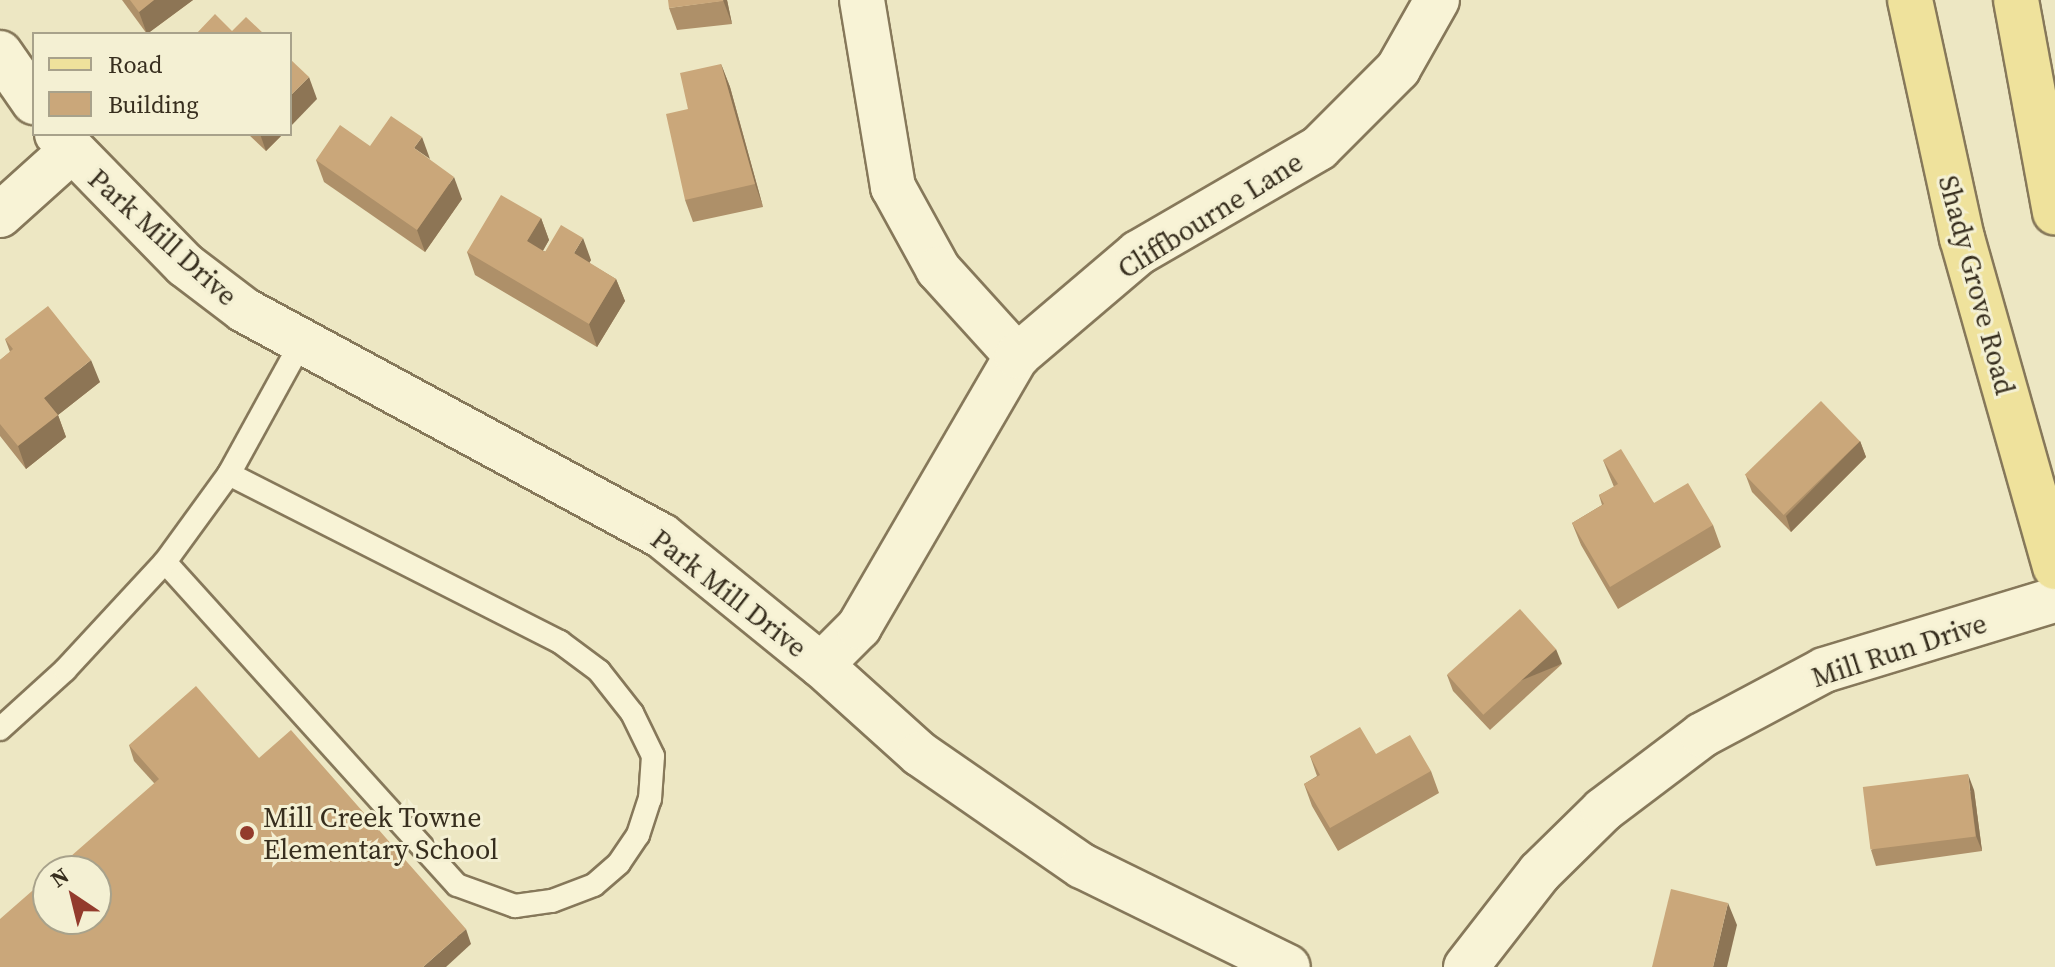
<!DOCTYPE html>
<style>
body{margin:0}
#map{position:relative;width:2055px;height:967px;overflow:hidden;background:#ede7c3;font-family:"Source Serif 4",serif}
div>[style]{position:absolute}
.roads{filter:drop-shadow(2px 0 #86785a) drop-shadow(-2px 0 #86785a) drop-shadow(0 2px #86785a) drop-shadow(0 -2px #86785a)}
.lane>*{height:22px;margin:-11px;padding:0 11px;transform-origin:11px;border-radius:11px;background:#f8f3d6}
.street>*{height:44px;margin:-22px;padding:0 22px;transform-origin:22px;border-radius:22px;background:#f8f3d6}
.primary>*{height:44px;margin:-22px;padding:0 22px;transform-origin:22px;border-radius:22px;background:#efe29c}
.wall>*{inset:0;background:#ae9069}
.shaded-wall>*{inset:0;background:#8d7555;transform-origin:0 0}
.building>*{inset:0;background:#caa77a;transform-origin:0 0}
.dots>*{width:22px;height:22px;translate:-50% -50%;box-sizing:border-box;border:4px solid #f4f0d3;border-radius:50%}
span{translate:-50% -50%;white-space:nowrap;text-align:center;line-height:1.15;-webkit-text-stroke:6px #f4f0d3;paint-order:stroke}
.street-label{font-size:28px;color:#372e1e}
.poi-label{font-size:28px;color:#372e1e}
.left{translate:0 -50%;text-align:left}
.legend{position:absolute;left:32px;top:32px;width:260px;height:104px;box-sizing:border-box;background:#f4f0d3;border:2px solid #a8a28b;margin:0;padding:10px 14px;list-style:none;font-size:24px;color:#372e1e}
.legend li{display:flex;align-items:center;gap:16px;height:40px}
.legend b{width:40px;border:2px solid #a8a28b}
.north{position:absolute;left:32px;top:855px;width:80px;height:80px;box-sizing:border-box;background:#f4f0d3;border:2px solid #a8a28b;border-radius:50%;rotate:325deg;font-size:22px;font-weight:700;line-height:32px;text-align:center;color:#372e1e}
.north::after{content:'';display:block;margin:auto;width:28px;height:36px;background:#933b2c;clip-path:polygon(50% 0,100% 100%,50% 72%,0 100%)}
</style>
<div id="map">
<div class="roads">
<div class="lane">
<i style="left:165px;top:562px;width:435px;rotate:47.9deg"></i>
<i style="left:457px;top:885px;width:62px;rotate:19.9deg"></i>
<i style="left:515px;top:906px;width:37px;rotate:-8deg"></i>
<i style="left:552px;top:901px;width:45px;rotate:-20.9deg"></i>
<i style="left:594px;top:885px;width:33px;rotate:-41deg"></i>
<i style="left:619px;top:863px;width:34px;rotate:-56deg"></i>
<i style="left:638px;top:835px;width:38px;rotate:-72deg"></i>
<i style="left:650px;top:799px;width:43px;rotate:-86deg"></i>
<i style="left:653px;top:756px;width:48px;rotate:-116deg"></i>
<i style="left:632px;top:713px;width:53px;rotate:-128.2deg"></i>
<i style="left:599px;top:671px;width:49px;rotate:-143.4deg"></i>
<i style="left:560px;top:642px;width:371px;rotate:-153.1deg"></i>
<i style="left:0;top:729px;width:88px;rotate:-42.2deg"></i>
<i style="left:65px;top:670px;width:147px;rotate:-47.2deg"></i>
<i style="left:165px;top:562px;width:109px;rotate:-54deg"></i>
<i style="left:229px;top:474px;width:152px;rotate:-61.2deg"></i>
</div>
<div class="street">
<i style="left:862px;top:0;width:190px;rotate:80.6deg"></i>
<i style="left:893px;top:187px;width:94px;rotate:61.2deg"></i>
<i style="left:938px;top:269px;width:118px;rotate:47.8deg"></i>
<i style="left:0;top:53px;width:60px;rotate:55.2deg"></i>
<i style="left:57px;top:134px;width:183px;rotate:45.7deg"></i>
<i style="left:185px;top:265px;width:74px;rotate:37.3deg"></i>
<i style="left:244px;top:310px;width:475px;rotate:28.4deg"></i>
<i style="left:662px;top:536px;width:205px;rotate:39.1deg"></i>
<i style="left:821px;top:665px;width:133px;rotate:42deg"></i>
<i style="left:920px;top:754px;width:197px;rotate:34.7deg"></i>
<i style="left:1082px;top:866px;width:229px;rotate:26.1deg"></i>
<i style="left:0;top:215px;width:94px;rotate:-42deg"></i>
<i style="left:821px;top:665px;width:54px;rotate:-45deg"></i>
<i style="left:859px;top:627px;width:314px;rotate:-59.8deg"></i>
<i style="left:1017px;top:356px;width:159px;rotate:-40.4deg"></i>
<i style="left:1138px;top:253px;width:209px;rotate:-30.1deg"></i>
<i style="left:1319px;top:148px;width:112px;rotate:-45deg"></i>
<i style="left:1398px;top:69px;width:79px;rotate:-60.5deg"></i>
<i style="left:1466px;top:967px;width:120px;rotate:-52.1deg"></i>
<i style="left:1540px;top:872px;width:88px;rotate:-44.5deg"></i>
<i style="left:1603px;top:810px;width:124px;rotate:-37.1deg"></i>
<i style="left:1702px;top:735px;width:138px;rotate:-28deg"></i>
<i style="left:1824px;top:670px;width:241px;rotate:-16.9deg"></i>
</div>
<div class="primary">
<i style="left:1910px;top:0;width:244px;rotate:77.7deg"></i>
<i style="left:1962px;top:238px;width:342px;rotate:74.2deg"></i>
<i style="left:2016px;top:0;width:216px;rotate:79.6deg"></i>
</div>
</div>
<div class="wall">
<i style="clip-path:polygon(122px 0,193px 0,147px 34px)"></i>
<i style="clip-path:polygon(727px 0,732px 24px,677px 30px,669px 8px)"></i>
<i style="clip-path:polygon(721px 64px,730px 87px,763px 207px,693px 222px,685px 200px,688px 109px)"></i>
<i style="clip-path:polygon(248px 134px,283px 134px,266px 151px)"></i>
<i style="clip-path:polygon(370px 146px,430px 160px,462px 199px,425px 252px,324px 182px,316px 160px)"></i>
<i style="clip-path:polygon(541px 218px,549px 240px,543px 251px,591px 260px,589px 263px,616px 279px,625px 301px,597px 347px,475px 275px,467px 252px)"></i>
<i style="clip-path:polygon(5px 339px,100px 382px,58px 415px,66px 437px,26px 469px,0 436px,0 360px,10px 352px)"></i>
<i style="clip-path:polygon(1860px 441px,1866px 457px,1791px 532px,1752px 492px,1746px 476px)"></i>
<i style="clip-path:polygon(1603px 460px,1654px 503px,1713px 525px,1721px 547px,1618px 609px,1581px 545px,1572px 523px,1602px 505px,1599px 495px,1614px 487px)"></i>
<i style="clip-path:polygon(1562px 664px,1490px 730px,1453px 691px,1447px 675px)"></i>
<i style="clip-path:polygon(129px 745px,259px 758px,471px 944px,154px 783px,134px 761px)"></i>
<i style="clip-path:polygon(1376px 754px,1431px 771px,1439px 793px,1338px 851px,1312px 806px,1304px 784px,1317px 776px,1310px 756px)"></i>
<i style="clip-path:polygon(1974px 790px,1982px 851px,1876px 866px,1871px 850px)"></i>
</div>
<div class="shaded-wall">
<i style="clip-path:polygon(154px 0,193px 0,147px 34px,139px 12px)"></i>
<i style="clip-path:polygon(723px 0,727px 0,732px 24px)"></i>
<i style="clip-path:polygon(721px 64px,730px 87px,763px 207px,755px 184px)"></i>
<i style="clip-path:polygon(309px 77px,317px 99px,290px 127px,290px 96px)"></i>
<i style="clip-path:polygon(260px 134px,283px 134px,266px 151px)"></i>
<i style="clip-path:polygon(422px 137px,430px 159px,414px 148px)"></i>
<i style="clip-path:polygon(454px 177px,462px 199px,425px 252px,417px 230px)"></i>
<i style="clip-path:polygon(541px 218px,549px 240px,535px 264px,527px 241px)"></i>
<i style="clip-path:polygon(583px 238px,591px 260px,582px 276px,574px 253px)"></i>
<i style="clip-path:polygon(616px 279px,625px 301px,597px 347px,589px 324px)"></i>
<i style="clip-path:polygon(91px 360px,100px 382px,58px 415px,66px 437px,26px 469px,18px 446px,44px 398px)"></i>
<i style="clip-path:polygon(1860px 441px,1866px 457px,1791px 532px,1786px 516px)"></i>
<i style="left:1556px;top:649px;width:16px;height:98px;rotate:68deg"></i>
<i style="clip-path:polygon(1968px 774px,1974px 790px,1982px 851px,1976px 836px)"></i>
<i style="clip-path:polygon(1728px 903px,1737px 925px,1727px 967px,1713px 967px)"></i>
<i style="clip-path:polygon(466px 929px,471px 944px,446px 967px,423px 967px)"></i>
</div>
<div class="building">
<i style="clip-path:polygon(130px 0,154px 0,139px 12px)"></i>
<i style="clip-path:polygon(668px 0,723px 0,723px 1px,669px 8px)"></i>
<i style="clip-path:polygon(215px 14px,232px 31px,246px 17px,264px 34px,196px 34px)"></i>
<i style="clip-path:polygon(290px 59px,309px 77px,290px 96px)"></i>
<i style="clip-path:polygon(721px 64px,755px 184px,685px 200px,666px 114px,688px 109px,680px 73px)"></i>
<i style="clip-path:polygon(391px 116px,422px 137px,414px 148px,454px 177px,417px 230px,316px 160px,340px 125px,370px 146px)"></i>
<i style="clip-path:polygon(501px 195px,541px 218px,527px 241px,545px 252px,561px 225px,583px 238px,574px 253px,616px 279px,589px 324px,467px 252px)"></i>
<i style="clip-path:polygon(48px 306px,91px 360px,44px 398px,58px 415px,18px 446px,0 424px,0 360px,13px 349px,5px 339px)"></i>
<i style="left:1821px;top:401px;width:56px;height:106px;rotate:46deg"></i>
<i style="clip-path:polygon(1621px 449px,1654px 503px,1688px 483px,1713px 525px,1610px 587px,1572px 523px,1604px 504px,1599px 495px,1618px 484px,1603px 460px)"></i>
<i style="left:1520px;top:609px;width:54px;height:98px;rotate:48deg"></i>
<i style="clip-path:polygon(196px 686px,259px 758px,291px 730px,466px 929px,423px 967px,0 967px,0 919px,48px 877px,48px 919px,96px 919px,96px 871px,54px 871px,159px 779px,129px 745px)"></i>
<i style="clip-path:polygon(1360px 727px,1376px 754px,1410px 735px,1431px 771px,1330px 828px,1304px 784px,1320px 775px,1310px 756px)"></i>
<i style="left:1968px;top:774px;width:63px;height:106px;rotate:83deg"></i>
<i style="clip-path:polygon(1671px 889px,1728px 903px,1713px 967px,1652px 967px)"></i>
</div>
<div class="dots">
<i style="left:247px;top:833px;background:#933b2c"></i>
</div>
<div class="street-label">
<span style="left:1210px;top:215px;rotate:-32deg">Cliffbourne Lane</span>
<span style="left:163px;top:237px;rotate:42deg">Park Mill Drive</span>
<span style="left:1977px;top:285px;rotate:75deg">Shady Grove Road</span>
<span style="left:729px;top:593px;rotate:38deg">Park Mill Drive</span>
<span style="left:1899px;top:650px;rotate:-18deg">Mill Run Drive</span>
</div>
<div class="poi-label">
<span class="left" style="left:263px;top:833px">Mill Creek Towne<br>Elementary School</span>
</div>
<ul class="legend">
<li><b style="height:10px;background:#efe29c"></b>Road</li>
<li><b style="height:22px;background:#caa77a"></b>Building</li>
</ul>
<div class="north">N</div>
</div>
